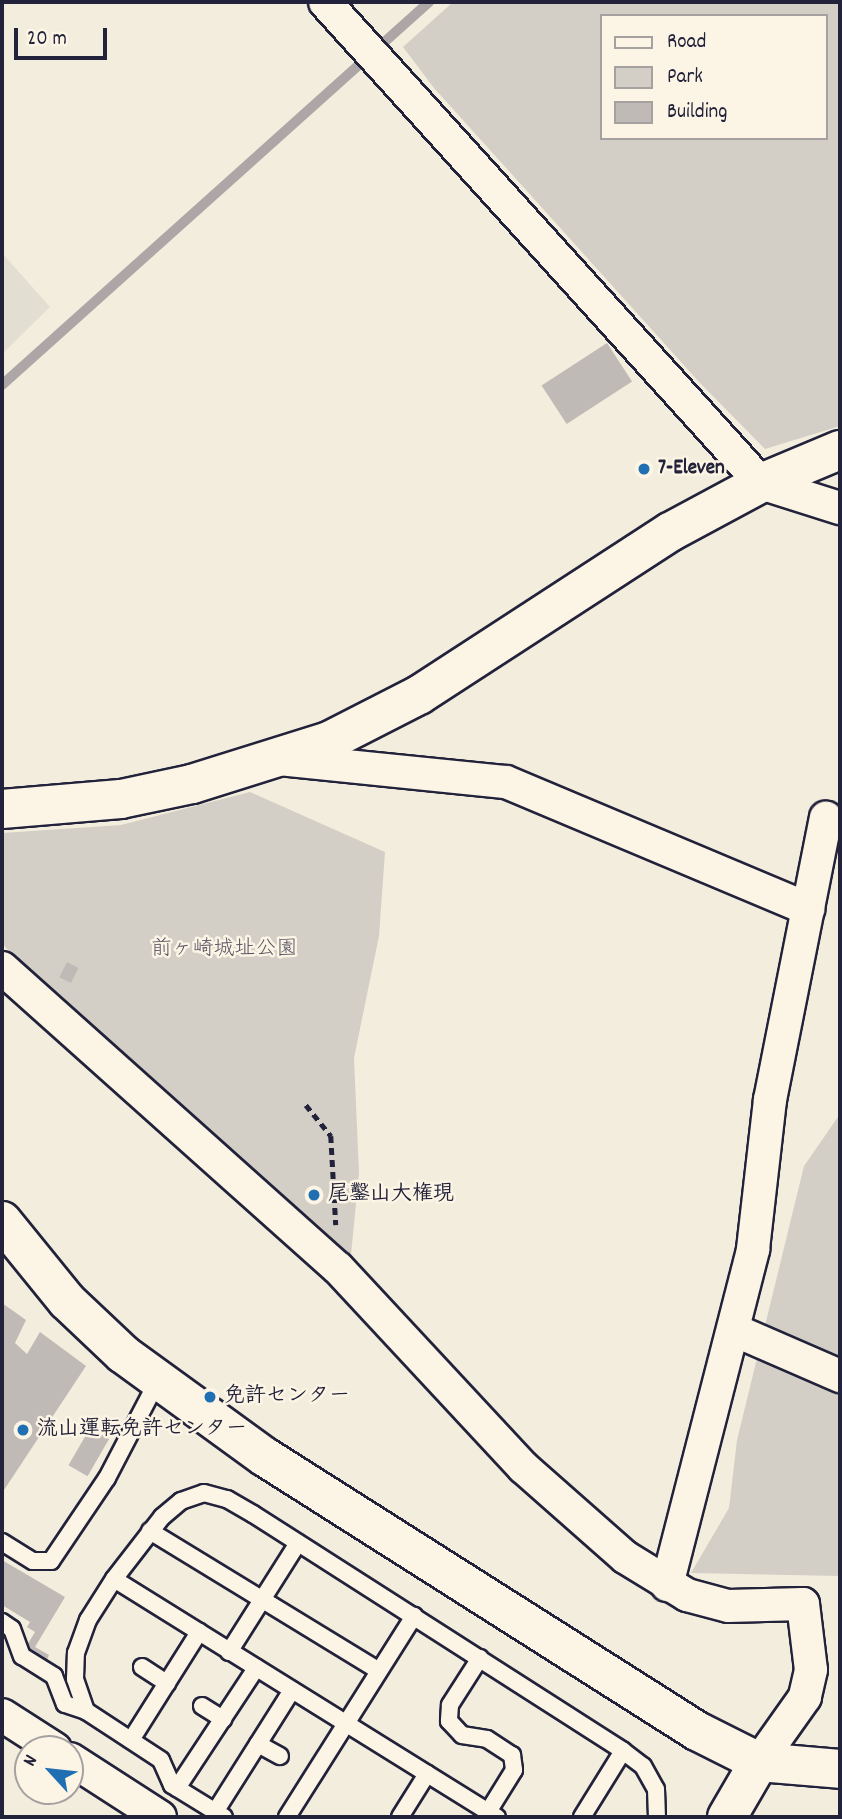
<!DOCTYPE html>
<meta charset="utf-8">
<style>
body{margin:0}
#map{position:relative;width:842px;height:1819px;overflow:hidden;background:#f3edde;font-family:Dekko,"Klee One",sans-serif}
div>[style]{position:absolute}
.built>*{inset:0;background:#e3ded2}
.green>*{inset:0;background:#d4cfc6}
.stream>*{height:10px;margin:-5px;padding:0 5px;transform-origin:5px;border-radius:5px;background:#aca7a6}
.building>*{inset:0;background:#bfbab6;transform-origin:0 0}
.path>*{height:4.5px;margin-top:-2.25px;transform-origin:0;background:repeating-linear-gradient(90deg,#22223b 0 7px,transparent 0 12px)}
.roads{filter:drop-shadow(2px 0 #22223b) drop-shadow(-2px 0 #22223b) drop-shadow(0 2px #22223b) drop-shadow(0 -2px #22223b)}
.lane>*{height:16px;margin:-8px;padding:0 8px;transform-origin:8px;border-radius:8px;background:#fcf5e5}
.street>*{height:32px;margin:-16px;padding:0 16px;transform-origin:16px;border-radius:16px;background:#fcf5e5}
.secondary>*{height:38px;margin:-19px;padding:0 19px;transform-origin:19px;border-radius:19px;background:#fcf5e5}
.dots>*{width:19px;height:19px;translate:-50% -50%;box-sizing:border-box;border:4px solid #fcf5e5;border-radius:50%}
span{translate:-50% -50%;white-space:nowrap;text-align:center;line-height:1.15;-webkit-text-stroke:5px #fcf5e5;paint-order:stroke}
.poi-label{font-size:21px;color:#22223b;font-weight:700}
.left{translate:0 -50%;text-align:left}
.park-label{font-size:21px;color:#575665}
.frame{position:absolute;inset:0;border:4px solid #22223b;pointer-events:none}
.legend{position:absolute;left:600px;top:14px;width:228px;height:126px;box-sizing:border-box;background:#fcf5e5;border:2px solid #a5a1a1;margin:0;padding:9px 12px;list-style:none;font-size:21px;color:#22223b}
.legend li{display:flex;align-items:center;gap:14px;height:35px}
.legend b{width:35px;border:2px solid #a5a1a1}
.north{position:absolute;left:14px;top:1735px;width:70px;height:70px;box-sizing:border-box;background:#fcf5e5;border:2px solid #a5a1a1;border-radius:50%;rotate:297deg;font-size:19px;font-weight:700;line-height:28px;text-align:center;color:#22223b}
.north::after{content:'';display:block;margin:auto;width:24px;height:32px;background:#1f6fb2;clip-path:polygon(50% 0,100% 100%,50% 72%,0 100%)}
.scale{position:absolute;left:14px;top:28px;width:93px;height:32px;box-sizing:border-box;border:4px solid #22223b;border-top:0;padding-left:9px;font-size:21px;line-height:24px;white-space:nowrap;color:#22223b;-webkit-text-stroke:5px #fcf5e5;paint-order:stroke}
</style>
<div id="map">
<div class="built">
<i style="clip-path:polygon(2px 253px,50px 307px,2px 354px)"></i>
</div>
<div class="green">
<i style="clip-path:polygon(evenodd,453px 2px,840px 2px,840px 426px,765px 449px,700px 383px,434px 88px,403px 47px,453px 2px,602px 16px,826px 16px,826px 138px,602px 138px,602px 16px)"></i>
<i style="clip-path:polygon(250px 792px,385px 852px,379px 936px,354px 1058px,359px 1173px,350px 1265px,49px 998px,2px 943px,2px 833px,121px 825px)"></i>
<i style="clip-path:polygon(840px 1114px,840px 1576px,691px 1573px,729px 1508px,737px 1440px,804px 1166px)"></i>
</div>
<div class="stream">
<i style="left:2px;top:385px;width:574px;rotate:-41.89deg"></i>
</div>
<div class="building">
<i style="left:607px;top:343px;width:46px;height:78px;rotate:57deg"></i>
<i style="left:67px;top:962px;width:13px;height:17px;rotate:27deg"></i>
<i style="clip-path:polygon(2px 1303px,26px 1320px,15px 1343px,27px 1354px,40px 1332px,86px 1366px,2px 1493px)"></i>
<i style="left:90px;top:1428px;width:22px;height:43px;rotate:30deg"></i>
<i style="clip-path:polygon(2px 1560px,65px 1597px,35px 1647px,49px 1655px,46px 1662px,24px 1650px,35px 1632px,27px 1627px,30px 1622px,2px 1605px)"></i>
</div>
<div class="path">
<i style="left:306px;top:1105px;width:40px;rotate:51deg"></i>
<i style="left:331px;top:1136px;width:89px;rotate:86.8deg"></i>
</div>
<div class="roads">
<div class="lane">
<i style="left:150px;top:1531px;width:268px;rotate:31.4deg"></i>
<i style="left:2px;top:1542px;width:36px;rotate:32deg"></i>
<i style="left:33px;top:1561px;width:18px"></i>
<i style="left:51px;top:1561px;width:100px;rotate:-56deg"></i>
<i style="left:107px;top:1478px;width:108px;rotate:-62.5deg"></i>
<i style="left:114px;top:1579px;width:451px;rotate:31.9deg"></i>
<i style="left:2px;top:1622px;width:12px;rotate:35deg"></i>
<i style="left:12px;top:1629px;width:29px;rotate:70deg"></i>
<i style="left:22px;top:1656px;width:38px;rotate:32deg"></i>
<i style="left:54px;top:1676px;width:30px;rotate:69deg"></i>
<i style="left:65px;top:1704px;width:22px;rotate:18deg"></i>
<i style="left:229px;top:1652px;width:129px;rotate:-57.7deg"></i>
<i style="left:480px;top:1658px;width:56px;rotate:122.6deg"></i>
<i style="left:450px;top:1705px;width:16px;rotate:94deg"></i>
<i style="left:449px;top:1721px;width:19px;rotate:47deg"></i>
<i style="left:462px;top:1735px;width:25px;rotate:9deg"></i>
<i style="left:487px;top:1739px;width:30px;rotate:33deg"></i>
<i style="left:512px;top:1755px;width:15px;rotate:82deg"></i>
<i style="left:514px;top:1770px;width:49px;rotate:121.8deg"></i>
<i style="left:142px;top:1667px;width:30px;rotate:33deg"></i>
<i style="left:202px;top:1706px;width:25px;rotate:32deg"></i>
<i style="left:131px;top:1740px;width:128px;rotate:-57.8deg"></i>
<i style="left:258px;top:1744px;width:25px;rotate:29deg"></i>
<i style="left:177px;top:1788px;width:144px;rotate:-56.6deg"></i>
<i style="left:215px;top:1812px;width:144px;rotate:-57.7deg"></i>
<i style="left:224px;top:1817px;width:61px;rotate:-148.4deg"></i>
<i style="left:172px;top:1785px;width:27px;rotate:-114deg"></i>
<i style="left:161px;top:1760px;width:90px;rotate:-146.8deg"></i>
<i style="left:86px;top:1711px;width:34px;rotate:-109deg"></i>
<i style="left:75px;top:1679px;width:26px;rotate:-88deg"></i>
<i style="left:76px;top:1653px;width:35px;rotate:-70deg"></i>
<i style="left:88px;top:1620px;width:49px;rotate:-57.6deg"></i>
<i style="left:114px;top:1579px;width:78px;rotate:-52.3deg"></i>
<i style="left:162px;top:1517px;width:25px;rotate:-40deg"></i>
<i style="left:181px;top:1501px;width:24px;rotate:-19deg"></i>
<i style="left:204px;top:1493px;width:24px;rotate:15deg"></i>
<i style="left:227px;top:1499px;width:30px;rotate:30deg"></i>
<i style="left:253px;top:1514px;width:439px;rotate:32.6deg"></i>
<i style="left:623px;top:1751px;width:25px;rotate:37deg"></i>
<i style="left:643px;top:1766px;width:26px;rotate:61deg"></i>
<i style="left:656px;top:1789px;width:28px;rotate:88deg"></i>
<i style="left:287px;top:1817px;width:238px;rotate:-57.7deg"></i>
<i style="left:400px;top:1817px;width:51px;rotate:-57.9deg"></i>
<i style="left:582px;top:1817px;width:78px;rotate:-58.2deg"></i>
</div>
<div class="street">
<i style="left:325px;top:2px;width:649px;rotate:47.81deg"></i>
<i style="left:761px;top:483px;width:83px;rotate:17.6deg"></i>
<i style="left:278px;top:759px;width:229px;rotate:5.8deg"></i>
<i style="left:506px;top:782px;width:328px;rotate:22.8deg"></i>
<i style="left:2px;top:968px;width:450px;rotate:41.8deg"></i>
<i style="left:338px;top:1268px;width:272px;rotate:47.1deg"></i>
<i style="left:523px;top:1467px;width:136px;rotate:41.4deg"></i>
<i style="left:625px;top:1557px;width:73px;rotate:31.5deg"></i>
<i style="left:687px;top:1595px;width:42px;rotate:15deg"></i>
<i style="left:728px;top:1606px;width:75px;rotate:-1.5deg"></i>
<i style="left:803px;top:1604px;width:66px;rotate:83.1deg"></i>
<i style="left:811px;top:1670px;width:28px;rotate:103deg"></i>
<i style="left:805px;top:1697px;width:80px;rotate:125.3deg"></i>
<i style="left:734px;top:1330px;width:116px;rotate:23.5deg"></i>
<i style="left:667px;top:1585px;width:347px;rotate:-75.6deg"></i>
<i style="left:753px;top:1249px;width:150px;rotate:-83.5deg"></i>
<i style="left:770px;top:1100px;width:288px;rotate:-78.8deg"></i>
<i style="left:2px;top:1715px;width:63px;rotate:32.7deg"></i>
<i style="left:70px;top:1759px;width:107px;rotate:32.8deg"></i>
</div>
<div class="secondary">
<i style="left:2px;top:809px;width:119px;rotate:-4.8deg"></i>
<i style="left:121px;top:799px;width:73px;rotate:-11.9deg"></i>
<i style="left:192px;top:784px;width:144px;rotate:-17.4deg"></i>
<i style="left:329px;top:741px;width:101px;rotate:-27.1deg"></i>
<i style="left:419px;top:695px;width:299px;rotate:-33deg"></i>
<i style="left:670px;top:532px;width:103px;rotate:-28.3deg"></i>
<i style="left:761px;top:483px;width:86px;rotate:-22.7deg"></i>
<i style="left:2px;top:1221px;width:103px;rotate:50.9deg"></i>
<i style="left:67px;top:1301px;width:77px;rotate:43.4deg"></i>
<i style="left:123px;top:1354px;width:175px;rotate:36deg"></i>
<i style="left:265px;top:1457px;width:512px;rotate:32.39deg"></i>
<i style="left:697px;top:1731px;width:69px;rotate:26.6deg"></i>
<i style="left:759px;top:1762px;width:81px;rotate:4.9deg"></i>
<i style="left:727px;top:1817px;width:64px;rotate:-59.8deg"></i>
</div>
</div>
<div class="dots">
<i style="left:644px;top:469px;background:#1f6fb2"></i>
<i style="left:314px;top:1195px;background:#1f6fb2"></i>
<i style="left:210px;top:1397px;background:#1f6fb2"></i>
<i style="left:23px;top:1430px;background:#1f6fb2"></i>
</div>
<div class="poi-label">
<span class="left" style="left:658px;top:469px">7-Eleven</span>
<span class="left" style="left:328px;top:1195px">尾鑿山大権現</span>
<span class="left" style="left:224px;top:1397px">免許センター</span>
<span class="left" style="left:37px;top:1430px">流山運転免許センター</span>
</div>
<div class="park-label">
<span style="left:224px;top:950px">前ヶ崎城址公園</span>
</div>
<div class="frame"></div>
<ul class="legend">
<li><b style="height:9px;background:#fcf5e5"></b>Road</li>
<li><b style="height:19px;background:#d4cfc6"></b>Park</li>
<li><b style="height:19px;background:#bfbab6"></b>Building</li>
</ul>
<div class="north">N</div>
<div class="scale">20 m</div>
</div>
